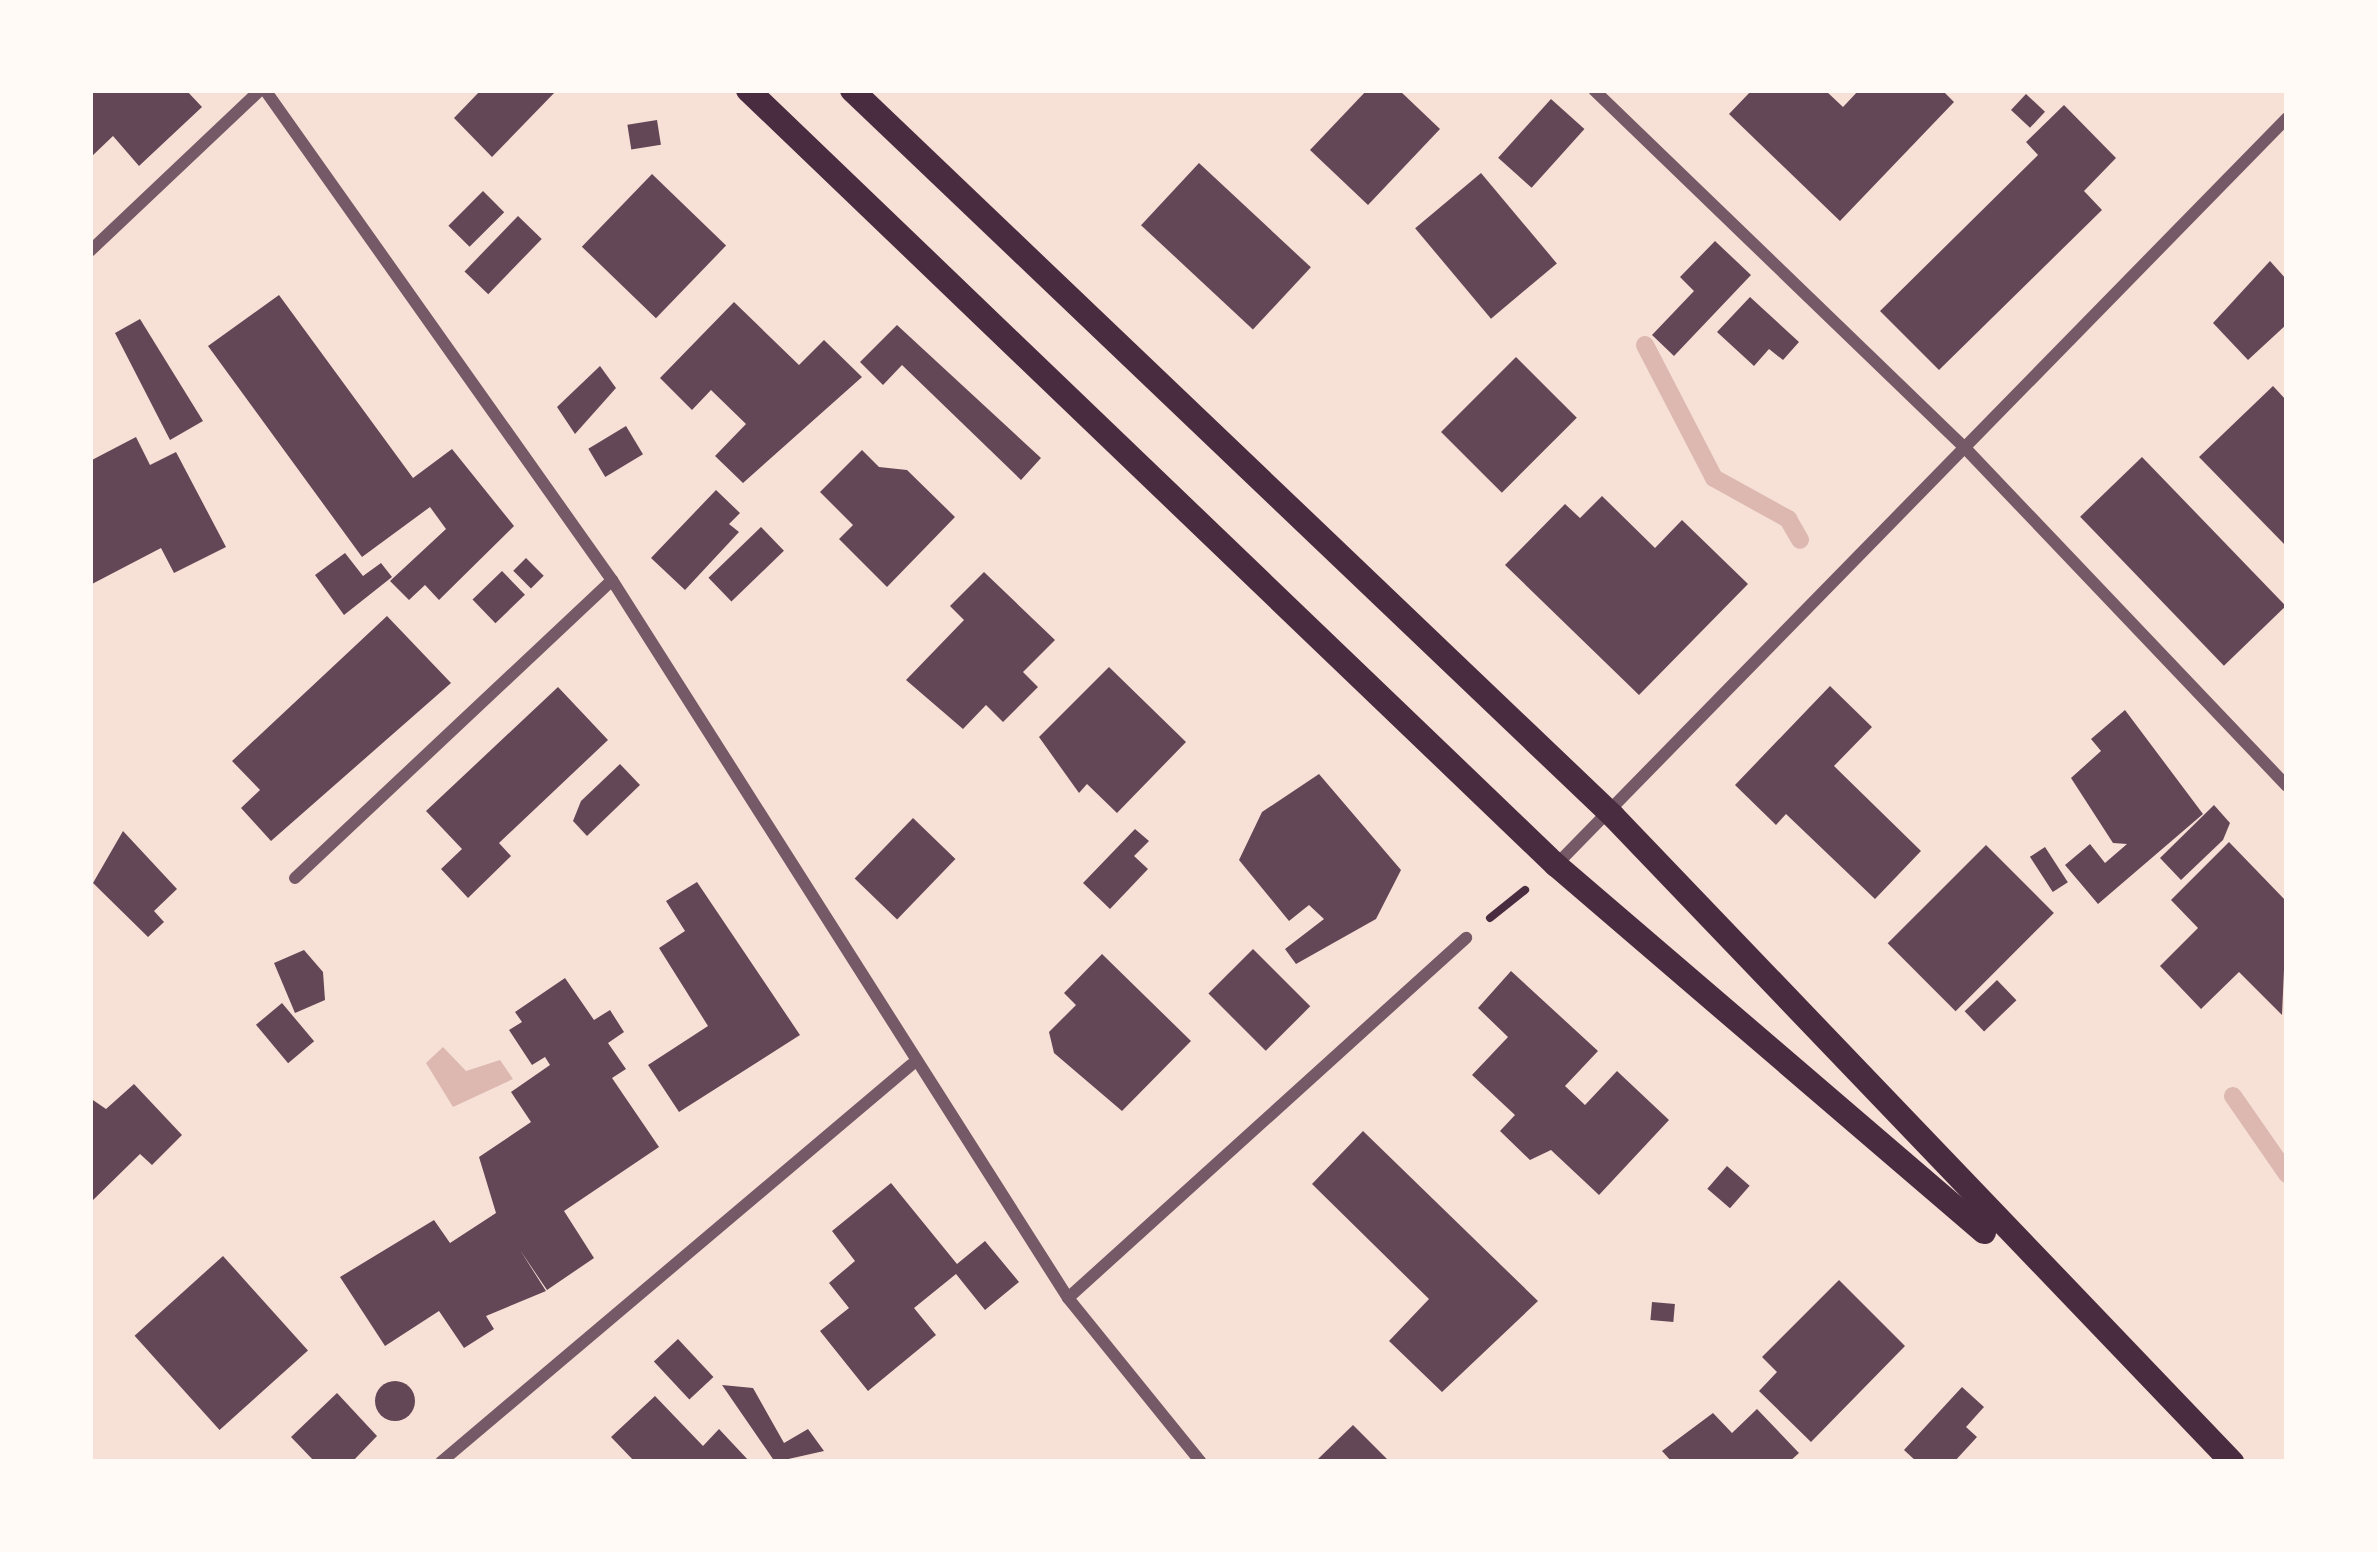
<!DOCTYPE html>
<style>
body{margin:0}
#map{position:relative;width:2377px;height:1552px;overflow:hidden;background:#f7e1d7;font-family:Quicksand,sans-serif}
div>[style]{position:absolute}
.water>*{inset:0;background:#dcb8b0}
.stream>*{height:18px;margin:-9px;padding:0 9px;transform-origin:9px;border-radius:9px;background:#dcb8b0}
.building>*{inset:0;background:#644757;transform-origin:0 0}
.round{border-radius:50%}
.path>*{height:8px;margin:-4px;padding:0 4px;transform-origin:4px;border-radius:4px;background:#4a2c40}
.minor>*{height:12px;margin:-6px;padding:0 6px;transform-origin:6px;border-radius:6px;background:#755966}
.secondary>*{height:24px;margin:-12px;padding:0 12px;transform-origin:12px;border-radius:12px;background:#4a2c40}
span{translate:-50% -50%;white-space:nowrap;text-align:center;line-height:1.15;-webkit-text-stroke:10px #fffaf5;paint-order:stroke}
.frame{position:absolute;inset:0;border:93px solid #fffaf5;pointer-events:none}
</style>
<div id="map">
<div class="water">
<i style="clip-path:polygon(443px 1047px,466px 1071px,500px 1060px,513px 1079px,453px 1107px,426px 1063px)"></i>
</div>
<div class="stream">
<i style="left:1645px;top:345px;width:150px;rotate:62.6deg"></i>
<i style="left:1714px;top:478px;width:85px;rotate:29deg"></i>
<i style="left:1788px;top:519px;width:24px;rotate:60deg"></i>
<i style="left:2233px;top:1096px;width:95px;rotate:55.3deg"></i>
</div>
<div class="building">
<i style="clip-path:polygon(90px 90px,186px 90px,202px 107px,139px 166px,113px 136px,90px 158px)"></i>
<i style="clip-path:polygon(481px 90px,557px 90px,492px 157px,454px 118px)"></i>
<i style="clip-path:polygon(1367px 90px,1399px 90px,1440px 129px,1368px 205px,1310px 150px)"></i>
<i style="clip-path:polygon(1752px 90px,1825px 90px,1843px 107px,1859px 90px,1942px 90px,1954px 102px,1840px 221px,1729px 114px)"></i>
<i style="left:2026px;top:94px;width:26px;height:22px;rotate:43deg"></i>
<i style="left:1551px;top:99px;width:45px;height:79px;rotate:42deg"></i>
<i style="clip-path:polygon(2064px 105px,2116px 158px,2084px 191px,2102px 210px,1939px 370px,1880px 311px,2038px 155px,2026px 142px)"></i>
<i style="left:657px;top:120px;width:25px;height:30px;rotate:81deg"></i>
<i style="left:1199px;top:163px;width:153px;height:85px;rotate:43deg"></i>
<i style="left:1481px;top:173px;width:118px;height:86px;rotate:50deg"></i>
<i style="left:652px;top:174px;width:103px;height:101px;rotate:44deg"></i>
<i style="left:483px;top:191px;width:30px;height:49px;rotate:45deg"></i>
<i style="left:518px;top:216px;width:33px;height:77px;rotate:44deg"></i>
<i style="clip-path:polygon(1715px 241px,1751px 275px,1674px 356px,1652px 335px,1694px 291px,1680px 277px)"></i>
<i style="clip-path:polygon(2270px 261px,2287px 280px,2287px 324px,2248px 360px,2213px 323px)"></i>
<i style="clip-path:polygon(279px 295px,413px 478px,452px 449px,514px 526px,439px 600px,425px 585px,409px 600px,390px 581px,446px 529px,430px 507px,362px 557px,208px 346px)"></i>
<i style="clip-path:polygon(1750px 297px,1799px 342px,1783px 360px,1769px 349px,1754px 366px,1717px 332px)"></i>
<i style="clip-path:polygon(734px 302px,799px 365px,824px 340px,862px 377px,743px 483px,715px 456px,746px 424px,711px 390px,692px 410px,660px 378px)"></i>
<i style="clip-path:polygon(140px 319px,203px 421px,170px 440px,115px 333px)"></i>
<i style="clip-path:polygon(897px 325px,1041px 458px,1021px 480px,902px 365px,883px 385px,860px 362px)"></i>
<i style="left:1516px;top:357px;width:86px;height:106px;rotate:45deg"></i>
<i style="clip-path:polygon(600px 366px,616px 388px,575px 434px,557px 407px)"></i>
<i style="clip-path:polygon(2273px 386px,2287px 401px,2287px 547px,2199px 457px)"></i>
<i style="left:626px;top:426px;width:33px;height:44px;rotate:59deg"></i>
<i style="clip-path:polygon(136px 437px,150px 465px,176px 452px,226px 547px,174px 573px,161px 548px,92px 584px,90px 461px)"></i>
<i style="clip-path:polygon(862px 450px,879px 467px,907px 470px,955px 517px,887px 587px,839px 539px,853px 525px,820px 492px)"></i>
<i style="left:2142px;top:457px;width:207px;height:86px;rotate:46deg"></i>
<i style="clip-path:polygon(716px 490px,740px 513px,729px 524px,739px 532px,685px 590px,651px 558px)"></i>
<i style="clip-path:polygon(1602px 496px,1655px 548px,1682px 520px,1748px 584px,1639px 695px,1505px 565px,1565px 504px,1580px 518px)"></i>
<i style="left:761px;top:527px;width:33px;height:73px;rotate:46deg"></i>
<i style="clip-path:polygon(345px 553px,363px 576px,381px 563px,392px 577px,344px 615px,315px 575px)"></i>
<i style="left:526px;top:558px;width:25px;height:18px;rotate:45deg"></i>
<i style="left:502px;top:571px;width:33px;height:41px;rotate:46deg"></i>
<i style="clip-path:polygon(984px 572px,1055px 640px,1023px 672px,1038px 687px,1003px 722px,986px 705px,963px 729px,906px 680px,964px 620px,950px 606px)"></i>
<i style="clip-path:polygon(387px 616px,451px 683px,271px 841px,241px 808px,260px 790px,232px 761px)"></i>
<i style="clip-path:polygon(1109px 667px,1186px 742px,1117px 813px,1087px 784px,1079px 793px,1039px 737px)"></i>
<i style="clip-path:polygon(1830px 686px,1872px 727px,1834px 766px,1921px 851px,1875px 899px,1786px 814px,1776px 825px,1735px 785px)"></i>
<i style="clip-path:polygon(558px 687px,608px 740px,499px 843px,511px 856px,468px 898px,441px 869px,462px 849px,426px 811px)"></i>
<i style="clip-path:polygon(2125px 710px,2203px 814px,2098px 904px,2065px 865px,2090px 844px,2105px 863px,2127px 844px,2113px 843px,2071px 778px,2101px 751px,2091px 739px)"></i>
<i style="clip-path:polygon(620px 764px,640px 785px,587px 836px,573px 821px,581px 801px)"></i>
<i style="clip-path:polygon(1319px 774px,1401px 870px,1376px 919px,1296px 964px,1285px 949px,1324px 919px,1309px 905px,1289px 921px,1239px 860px,1262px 812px)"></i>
<i style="clip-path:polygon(2214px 805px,2230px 823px,2223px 840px,2181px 880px,2160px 858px)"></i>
<i style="left:913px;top:818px;width:59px;height:84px;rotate:44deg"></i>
<i style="clip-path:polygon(1135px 829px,1149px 841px,1134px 856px,1148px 869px,1110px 909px,1083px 883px)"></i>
<i style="clip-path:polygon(123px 831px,177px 889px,154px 911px,164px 922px,148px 937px,93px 883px)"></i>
<i style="clip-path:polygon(2229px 842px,2287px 902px,2282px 1015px,2239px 972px,2201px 1009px,2160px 966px,2198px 928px,2171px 900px)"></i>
<i style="left:1986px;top:845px;width:96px;height:139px;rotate:45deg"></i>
<i style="left:2045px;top:847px;width:42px;height:18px;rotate:57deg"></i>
<i style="clip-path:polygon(697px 882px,800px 1035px,679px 1112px,648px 1065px,708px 1026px,659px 948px,685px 931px,666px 901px)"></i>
<i style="left:1253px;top:949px;width:81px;height:63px;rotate:45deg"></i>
<i style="clip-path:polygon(304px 950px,323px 972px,325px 1000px,295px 1013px,274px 963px)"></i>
<i style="clip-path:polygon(1102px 954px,1191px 1041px,1122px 1111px,1054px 1053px,1049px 1032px,1076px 1005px,1064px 993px)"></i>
<i style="clip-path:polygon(1511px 971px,1598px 1051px,1565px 1086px,1585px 1105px,1617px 1071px,1669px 1120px,1599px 1195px,1551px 1150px,1530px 1160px,1500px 1131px,1515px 1115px,1472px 1075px,1508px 1037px,1478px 1008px)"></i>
<i style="clip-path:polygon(565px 978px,594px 1020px,610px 1010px,624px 1032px,608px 1043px,626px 1069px,612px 1078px,659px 1147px,564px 1211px,594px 1258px,547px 1290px,520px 1250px,546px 1291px,486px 1316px,494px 1329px,464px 1348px,439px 1311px,385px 1346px,340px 1277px,434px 1220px,450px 1243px,496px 1213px,479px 1157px,531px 1122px,511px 1092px,550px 1065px,545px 1057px,532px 1065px,509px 1030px,522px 1022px,515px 1012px)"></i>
<i style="left:1997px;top:980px;width:28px;height:45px;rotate:46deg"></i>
<i style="left:282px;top:1003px;width:50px;height:34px;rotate:50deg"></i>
<i style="clip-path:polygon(134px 1084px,182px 1135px,152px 1165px,140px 1154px,90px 1203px,90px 1098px,106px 1109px)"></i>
<i style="clip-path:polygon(1363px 1131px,1538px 1301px,1442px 1392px,1389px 1341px,1429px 1299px,1312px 1184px)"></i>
<i style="left:1727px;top:1166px;width:30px;height:30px;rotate:41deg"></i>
<i style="clip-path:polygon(891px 1183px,957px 1264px,985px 1241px,1019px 1282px,985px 1310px,956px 1274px,914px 1308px,936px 1335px,868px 1391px,820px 1331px,849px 1308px,829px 1283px,855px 1261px,832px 1231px)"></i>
<i style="left:223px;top:1256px;width:127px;height:119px;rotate:48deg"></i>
<i style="clip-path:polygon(1839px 1280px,1905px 1346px,1811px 1442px,1759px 1391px,1777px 1372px,1762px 1357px)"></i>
<i style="left:1652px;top:1302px;width:23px;height:18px;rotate:5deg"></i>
<i style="left:678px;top:1339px;width:52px;height:33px;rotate:47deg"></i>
<i class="round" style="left:375px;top:1381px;width:40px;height:40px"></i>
<i style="clip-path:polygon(722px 1385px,753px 1388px,784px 1443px,808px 1429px,824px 1451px,775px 1462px)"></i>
<i style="clip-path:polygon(1962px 1387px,1984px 1407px,1966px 1427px,1977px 1437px,1954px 1462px,1917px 1462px,1904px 1450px)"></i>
<i style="clip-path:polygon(337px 1393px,377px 1436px,352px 1462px,315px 1462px,291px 1437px)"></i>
<i style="clip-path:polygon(655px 1396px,703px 1446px,719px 1429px,750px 1462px,635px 1462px,611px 1437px)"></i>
<i style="clip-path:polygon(1757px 1409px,1799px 1453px,1789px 1462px,1672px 1462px,1662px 1451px,1713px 1413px,1732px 1433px)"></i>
<i style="clip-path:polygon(1353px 1425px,1390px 1462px,1318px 1459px)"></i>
</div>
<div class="path">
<i style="left:1490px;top:918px;width:45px;rotate:-38.7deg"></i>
</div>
<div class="minor">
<i style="left:265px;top:90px;width:600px;rotate:54.7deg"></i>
<i style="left:612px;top:580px;width:851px;rotate:57.58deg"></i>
<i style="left:1068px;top:1298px;width:211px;rotate:51deg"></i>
<i style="left:1594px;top:90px;width:517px;rotate:43.98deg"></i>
<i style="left:1966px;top:449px;width:465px;rotate:46.4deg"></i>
<i style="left:90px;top:251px;width:234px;rotate:-43.4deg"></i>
<i style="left:1556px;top:865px;width:1045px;rotate:-45.62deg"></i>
<i style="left:295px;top:878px;width:435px;rotate:-43.2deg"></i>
<i style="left:1068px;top:1298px;width:537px;rotate:-42.13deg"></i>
<i style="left:441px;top:1462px;width:615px;rotate:-40.19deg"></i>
</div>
<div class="secondary">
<i style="left:748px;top:90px;width:1120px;rotate:43.81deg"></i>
<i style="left:1556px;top:865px;width:564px;rotate:40.61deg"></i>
<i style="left:852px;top:90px;width:1052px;rotate:43.65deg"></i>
<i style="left:1613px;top:816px;width:895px;rotate:46.22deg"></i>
</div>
<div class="frame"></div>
</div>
